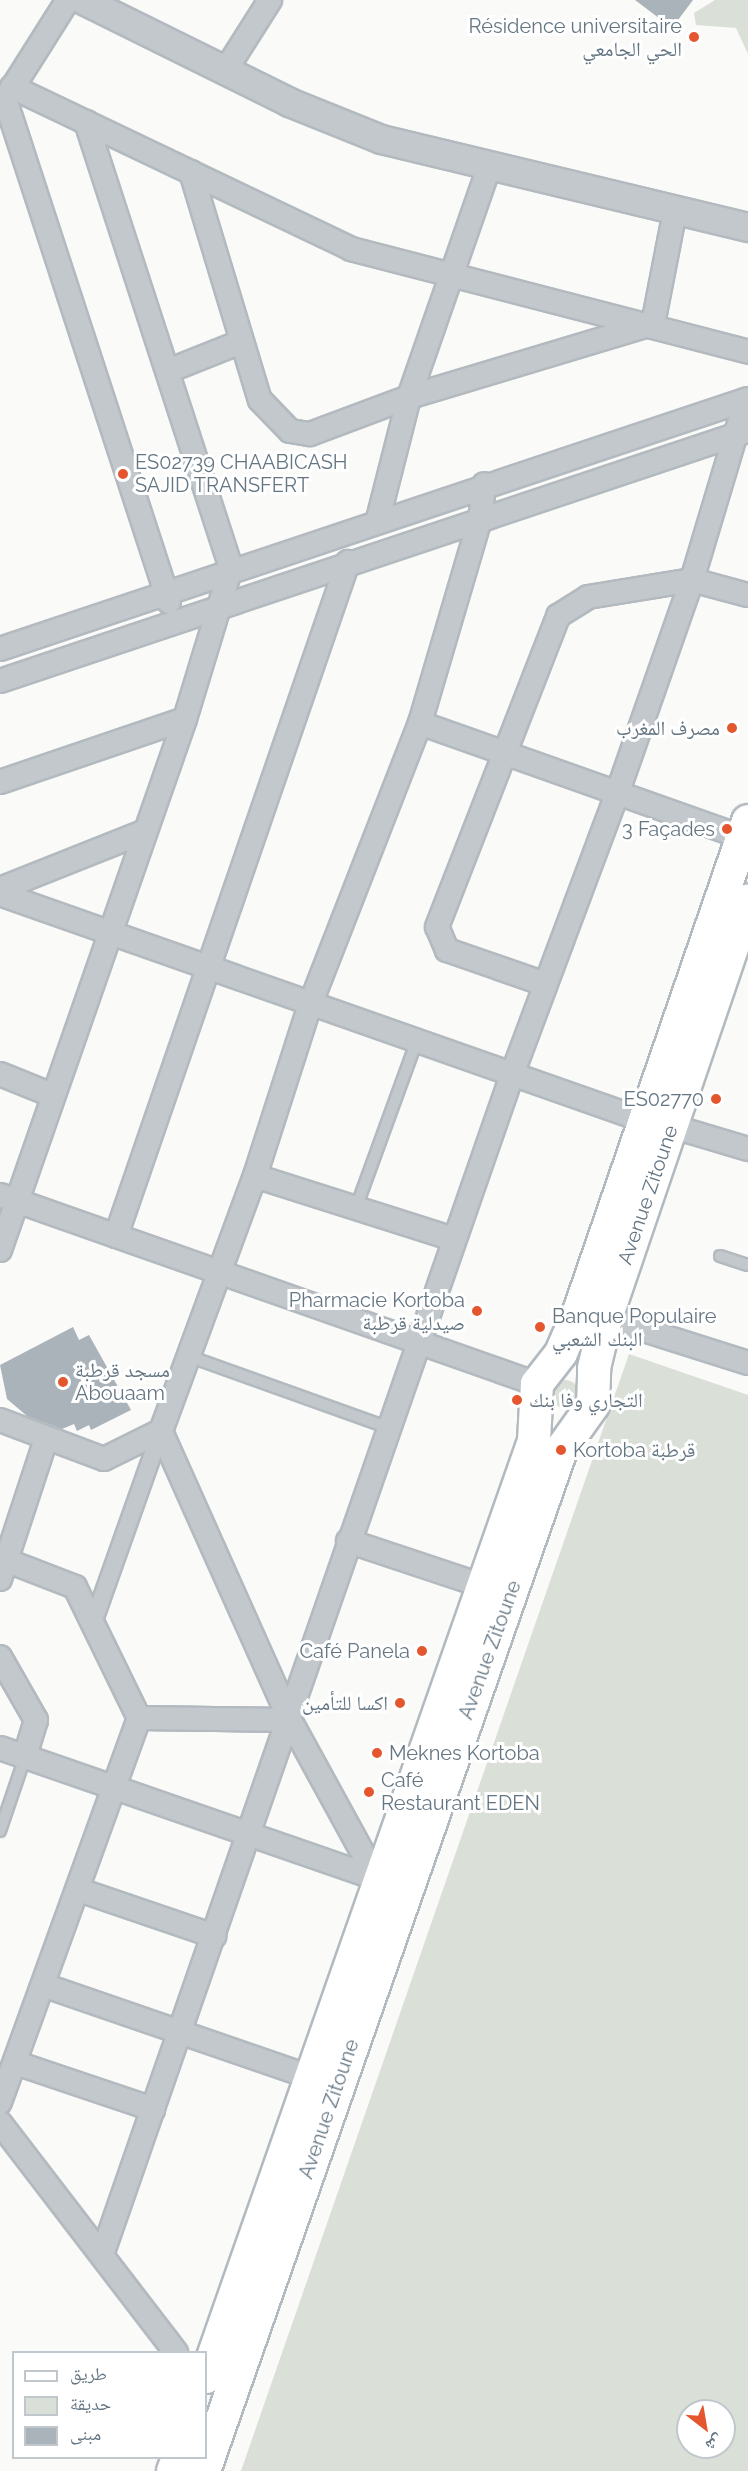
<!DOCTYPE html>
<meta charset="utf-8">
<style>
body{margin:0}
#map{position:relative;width:748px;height:2471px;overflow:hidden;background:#fafaf8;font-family:Raleway,"Noto Naskh Arabic",sans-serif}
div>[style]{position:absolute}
.green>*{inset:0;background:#dadfd7}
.round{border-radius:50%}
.building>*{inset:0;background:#aab3b9}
.roads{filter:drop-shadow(2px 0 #b3babf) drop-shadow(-2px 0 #b3babf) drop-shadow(0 2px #b3babf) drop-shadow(0 -2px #b3babf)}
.service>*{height:10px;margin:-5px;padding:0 5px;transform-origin:5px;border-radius:5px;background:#c3c8cc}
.pedestrian>*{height:16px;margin:-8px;padding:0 8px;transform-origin:8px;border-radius:8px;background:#c3c8cc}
.minor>*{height:22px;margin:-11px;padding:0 11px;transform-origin:11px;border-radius:11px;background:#c3c8cc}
.tertiary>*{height:27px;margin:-13.5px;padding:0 13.5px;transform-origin:13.5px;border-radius:13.5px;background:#c3c8cc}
.secondary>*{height:32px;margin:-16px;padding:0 16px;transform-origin:16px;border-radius:16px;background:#fff}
.dots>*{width:16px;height:16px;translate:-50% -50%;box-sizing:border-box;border:3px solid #fff;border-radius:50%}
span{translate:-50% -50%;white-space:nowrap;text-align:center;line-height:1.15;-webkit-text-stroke:6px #fff;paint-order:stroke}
.poi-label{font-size:20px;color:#657683}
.right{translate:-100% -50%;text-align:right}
.left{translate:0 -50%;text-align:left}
.street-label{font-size:20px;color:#657683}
.legend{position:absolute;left:12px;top:2351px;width:195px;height:108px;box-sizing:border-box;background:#fff;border:2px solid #c1c8cd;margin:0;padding:8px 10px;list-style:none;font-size:18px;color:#657683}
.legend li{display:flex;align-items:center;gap:12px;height:30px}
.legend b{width:30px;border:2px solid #c1c8cd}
.north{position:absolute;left:676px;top:2399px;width:60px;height:60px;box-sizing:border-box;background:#fff;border:2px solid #c1c8cd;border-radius:50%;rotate:149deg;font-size:16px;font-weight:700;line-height:24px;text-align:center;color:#657683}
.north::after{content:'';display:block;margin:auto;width:21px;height:27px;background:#e4572e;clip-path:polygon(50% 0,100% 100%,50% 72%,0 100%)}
</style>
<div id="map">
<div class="green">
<i style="clip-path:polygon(715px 0,748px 0,748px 54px,736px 28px,696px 25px,694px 13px)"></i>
<i style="clip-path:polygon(evenodd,629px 1354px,748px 1395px,748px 2471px,241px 2471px,629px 1354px,688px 2411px,724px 2411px,724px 2447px,688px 2447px,688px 2411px)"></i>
<i class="round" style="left:551px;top:1380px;width:28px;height:28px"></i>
</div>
<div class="building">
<i style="clip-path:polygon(635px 0,693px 0,672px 28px)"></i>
<i style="clip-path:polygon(73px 1327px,79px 1340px,89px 1335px,131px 1410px,91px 1430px,89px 1425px,77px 1431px,74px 1424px,62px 1429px,27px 1416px,7px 1399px,0 1365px)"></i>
</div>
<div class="roads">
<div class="service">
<i style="left:357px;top:1205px;width:176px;rotate:-70deg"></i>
<i style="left:720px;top:1256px;width:29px;rotate:18deg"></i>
<i style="left:188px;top:1356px;width:214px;rotate:19.7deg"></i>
<i style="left:0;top:1831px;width:78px;rotate:-71.3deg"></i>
</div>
<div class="pedestrian">
<i style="left:93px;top:1623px;width:204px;rotate:-70.5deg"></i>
</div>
<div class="minor">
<i style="left:225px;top:71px;width:84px;rotate:-57.6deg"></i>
<i style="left:12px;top:87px;width:376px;rotate:25.5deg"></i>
<i style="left:351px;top:249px;width:410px;rotate:14.5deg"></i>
<i style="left:6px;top:98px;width:116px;rotate:-57.7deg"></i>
<i style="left:5px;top:99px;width:529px;rotate:71.94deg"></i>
<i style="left:191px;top:172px;width:238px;rotate:73.2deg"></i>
<i style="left:260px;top:400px;width:43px;rotate:45.9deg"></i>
<i style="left:290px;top:431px;width:20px;rotate:9deg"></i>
<i style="left:310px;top:434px;width:106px;rotate:-20.5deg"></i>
<i style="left:409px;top:397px;width:255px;rotate:-16.7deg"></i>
<i style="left:653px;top:324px;width:115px;rotate:-79deg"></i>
<i style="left:168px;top:371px;width:79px;rotate:-21.7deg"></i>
<i style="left:378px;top:519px;width:126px;rotate:-75.7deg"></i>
<i style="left:409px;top:397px;width:244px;rotate:-70.8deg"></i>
<i style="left:0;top:649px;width:789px;rotate:-18.48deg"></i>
<i style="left:0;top:681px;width:785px;rotate:-18.5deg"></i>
<i style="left:420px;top:723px;width:342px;rotate:19.5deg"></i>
<i style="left:0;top:782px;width:195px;rotate:-18.8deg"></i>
<i style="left:0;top:889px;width:157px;rotate:-21.7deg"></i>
<i style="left:0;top:894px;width:687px;rotate:19.38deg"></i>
<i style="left:545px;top:984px;width:104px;rotate:-160.9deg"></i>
<i style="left:447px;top:950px;width:25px;rotate:-113deg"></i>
<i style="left:437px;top:927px;width:334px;rotate:-68.7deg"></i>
<i style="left:558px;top:616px;width:36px;rotate:-32deg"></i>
<i style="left:588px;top:597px;width:105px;rotate:-9.3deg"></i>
<i style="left:692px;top:580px;width:58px;rotate:15deg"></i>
<i style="left:0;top:1074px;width:56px;rotate:22deg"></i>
<i style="left:671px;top:1126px;width:80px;rotate:16.6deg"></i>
<i style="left:255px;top:1176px;width:209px;rotate:17.6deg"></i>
<i style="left:0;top:1195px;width:569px;rotate:19.39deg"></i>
<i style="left:116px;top:1236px;width:713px;rotate:-71.01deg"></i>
<i style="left:0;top:1250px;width:562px;rotate:-70.79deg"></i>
<i style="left:185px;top:719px;width:158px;rotate:-73.1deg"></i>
<i style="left:231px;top:568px;width:469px;rotate:-108deg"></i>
<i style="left:606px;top:1318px;width:149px;rotate:17.6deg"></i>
<i style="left:0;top:1420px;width:111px;rotate:20.6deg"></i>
<i style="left:104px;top:1459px;width:64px;rotate:-26.2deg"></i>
<i style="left:348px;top:1541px;width:142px;rotate:18.4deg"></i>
<i style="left:0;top:1558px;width:80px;rotate:21.1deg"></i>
<i style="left:75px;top:1587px;width:146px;rotate:64deg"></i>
<i style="left:139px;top:1718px;width:409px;rotate:109.9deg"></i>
<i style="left:0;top:1579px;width:147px;rotate:-71.8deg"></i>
<i style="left:0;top:1657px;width:73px;rotate:60.3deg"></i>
<i style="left:36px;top:1720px;width:39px;rotate:107deg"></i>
<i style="left:139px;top:1718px;width:151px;rotate:0.8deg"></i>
<i style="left:0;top:1748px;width:406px;rotate:19.1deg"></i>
<i style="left:377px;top:1879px;width:181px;rotate:-118.7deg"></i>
<i style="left:290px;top:1720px;width:316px;rotate:-114.1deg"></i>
<i style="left:161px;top:1431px;width:272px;rotate:-69.8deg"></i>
<i style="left:255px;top:1176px;width:180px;rotate:-72.2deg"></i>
<i style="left:310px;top:1005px;width:303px;rotate:-68.7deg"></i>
<i style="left:420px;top:723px;width:213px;rotate:-73.6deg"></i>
<i style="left:480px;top:519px;width:35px;rotate:-83deg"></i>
<i style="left:79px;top:1890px;width:143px;rotate:18.8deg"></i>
<i style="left:43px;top:1985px;width:280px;rotate:19deg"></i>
<i style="left:16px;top:2063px;width:145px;rotate:18.6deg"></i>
<i style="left:0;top:2123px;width:289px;rotate:52.5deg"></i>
<i style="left:102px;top:2255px;width:1252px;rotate:-70.84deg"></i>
<i style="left:513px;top:1072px;width:297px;rotate:-69.5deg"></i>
<i style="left:617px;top:794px;width:227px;rotate:-70.7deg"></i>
<i style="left:692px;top:580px;width:188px;rotate:-73.3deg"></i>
</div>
<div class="tertiary">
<i style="left:83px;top:0;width:230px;rotate:26.3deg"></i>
<i style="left:289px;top:102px;width:99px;rotate:21.9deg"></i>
<i style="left:381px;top:139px;width:377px;rotate:13.5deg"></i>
</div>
<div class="secondary">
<i style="left:206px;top:2377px;width:992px;rotate:-70.69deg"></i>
<i style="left:534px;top:1441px;width:57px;rotate:-87deg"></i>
<i style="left:537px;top:1384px;width:39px;rotate:-52deg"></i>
<i style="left:561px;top:1353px;width:48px;rotate:-66.6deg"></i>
<i style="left:580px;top:1309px;width:516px;rotate:-71deg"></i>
<i style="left:173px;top:2471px;width:14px;rotate:-69deg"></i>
<i style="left:204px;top:2471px;width:1082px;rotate:-70.73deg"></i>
<i style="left:561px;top:1450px;width:55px;rotate:-54.6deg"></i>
<i style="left:593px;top:1405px;width:37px;rotate:-88deg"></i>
<i style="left:594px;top:1368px;width:51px;rotate:-76.5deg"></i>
<i style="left:606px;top:1318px;width:441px;rotate:-71.2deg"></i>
</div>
</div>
<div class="dots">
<i style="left:694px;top:37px;background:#e4572e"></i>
<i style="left:123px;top:474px;background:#e4572e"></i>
<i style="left:732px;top:728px;background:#e4572e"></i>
<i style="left:727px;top:829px;background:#e4572e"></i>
<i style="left:716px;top:1099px;background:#e4572e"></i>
<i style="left:477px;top:1311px;background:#e4572e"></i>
<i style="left:540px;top:1327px;background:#e4572e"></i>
<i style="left:63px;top:1382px;background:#e4572e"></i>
<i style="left:517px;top:1400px;background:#e4572e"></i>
<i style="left:561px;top:1450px;background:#e4572e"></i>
<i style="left:422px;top:1651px;background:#e4572e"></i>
<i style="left:400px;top:1703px;background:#e4572e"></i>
<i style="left:377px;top:1753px;background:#e4572e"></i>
<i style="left:369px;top:1792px;background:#e4572e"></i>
</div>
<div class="poi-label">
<span class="right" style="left:682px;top:38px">Résidence universitaire<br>الحي الجامعي</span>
<span class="left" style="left:135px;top:474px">ES02739 CHAABICASH<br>SAJID TRANSFERT</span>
<span class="right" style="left:720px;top:728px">مصرف المغرب</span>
<span class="right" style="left:715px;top:829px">3 Façades</span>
<span class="right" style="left:704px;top:1099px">ES02770</span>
<span class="right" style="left:465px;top:1312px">Pharmacie Kortoba<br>صيدلية قرطبة</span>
<span class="left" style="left:552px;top:1328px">Banque Populaire<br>البنك الشعبي</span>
<span class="left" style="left:75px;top:1382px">مسجد قرطبة<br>Abouaam</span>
<span class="left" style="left:529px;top:1400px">التجاري وفا بنك</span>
<span class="left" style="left:573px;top:1450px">Kortoba قرطبة</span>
<span class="right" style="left:410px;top:1651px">Café Panela</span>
<span class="right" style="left:388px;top:1703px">اكسا للتأمين</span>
<span class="left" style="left:389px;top:1753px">Meknes Kortoba</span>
<span class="left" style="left:381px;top:1792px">Café<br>Restaurant EDEN</span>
</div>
<div class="street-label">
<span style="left:648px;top:1195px;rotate:-71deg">Avenue Zitoune</span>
<span style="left:490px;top:1650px;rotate:-70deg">Avenue Zitoune</span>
<span style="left:329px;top:2109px;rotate:-71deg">Avenue Zitoune</span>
</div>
<ul class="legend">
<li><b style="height:8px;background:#fff"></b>طريق</li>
<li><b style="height:16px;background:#dadfd7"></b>حديقة</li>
<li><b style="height:16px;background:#aab3b9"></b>مبنى</li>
</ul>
<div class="north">ش</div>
</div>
